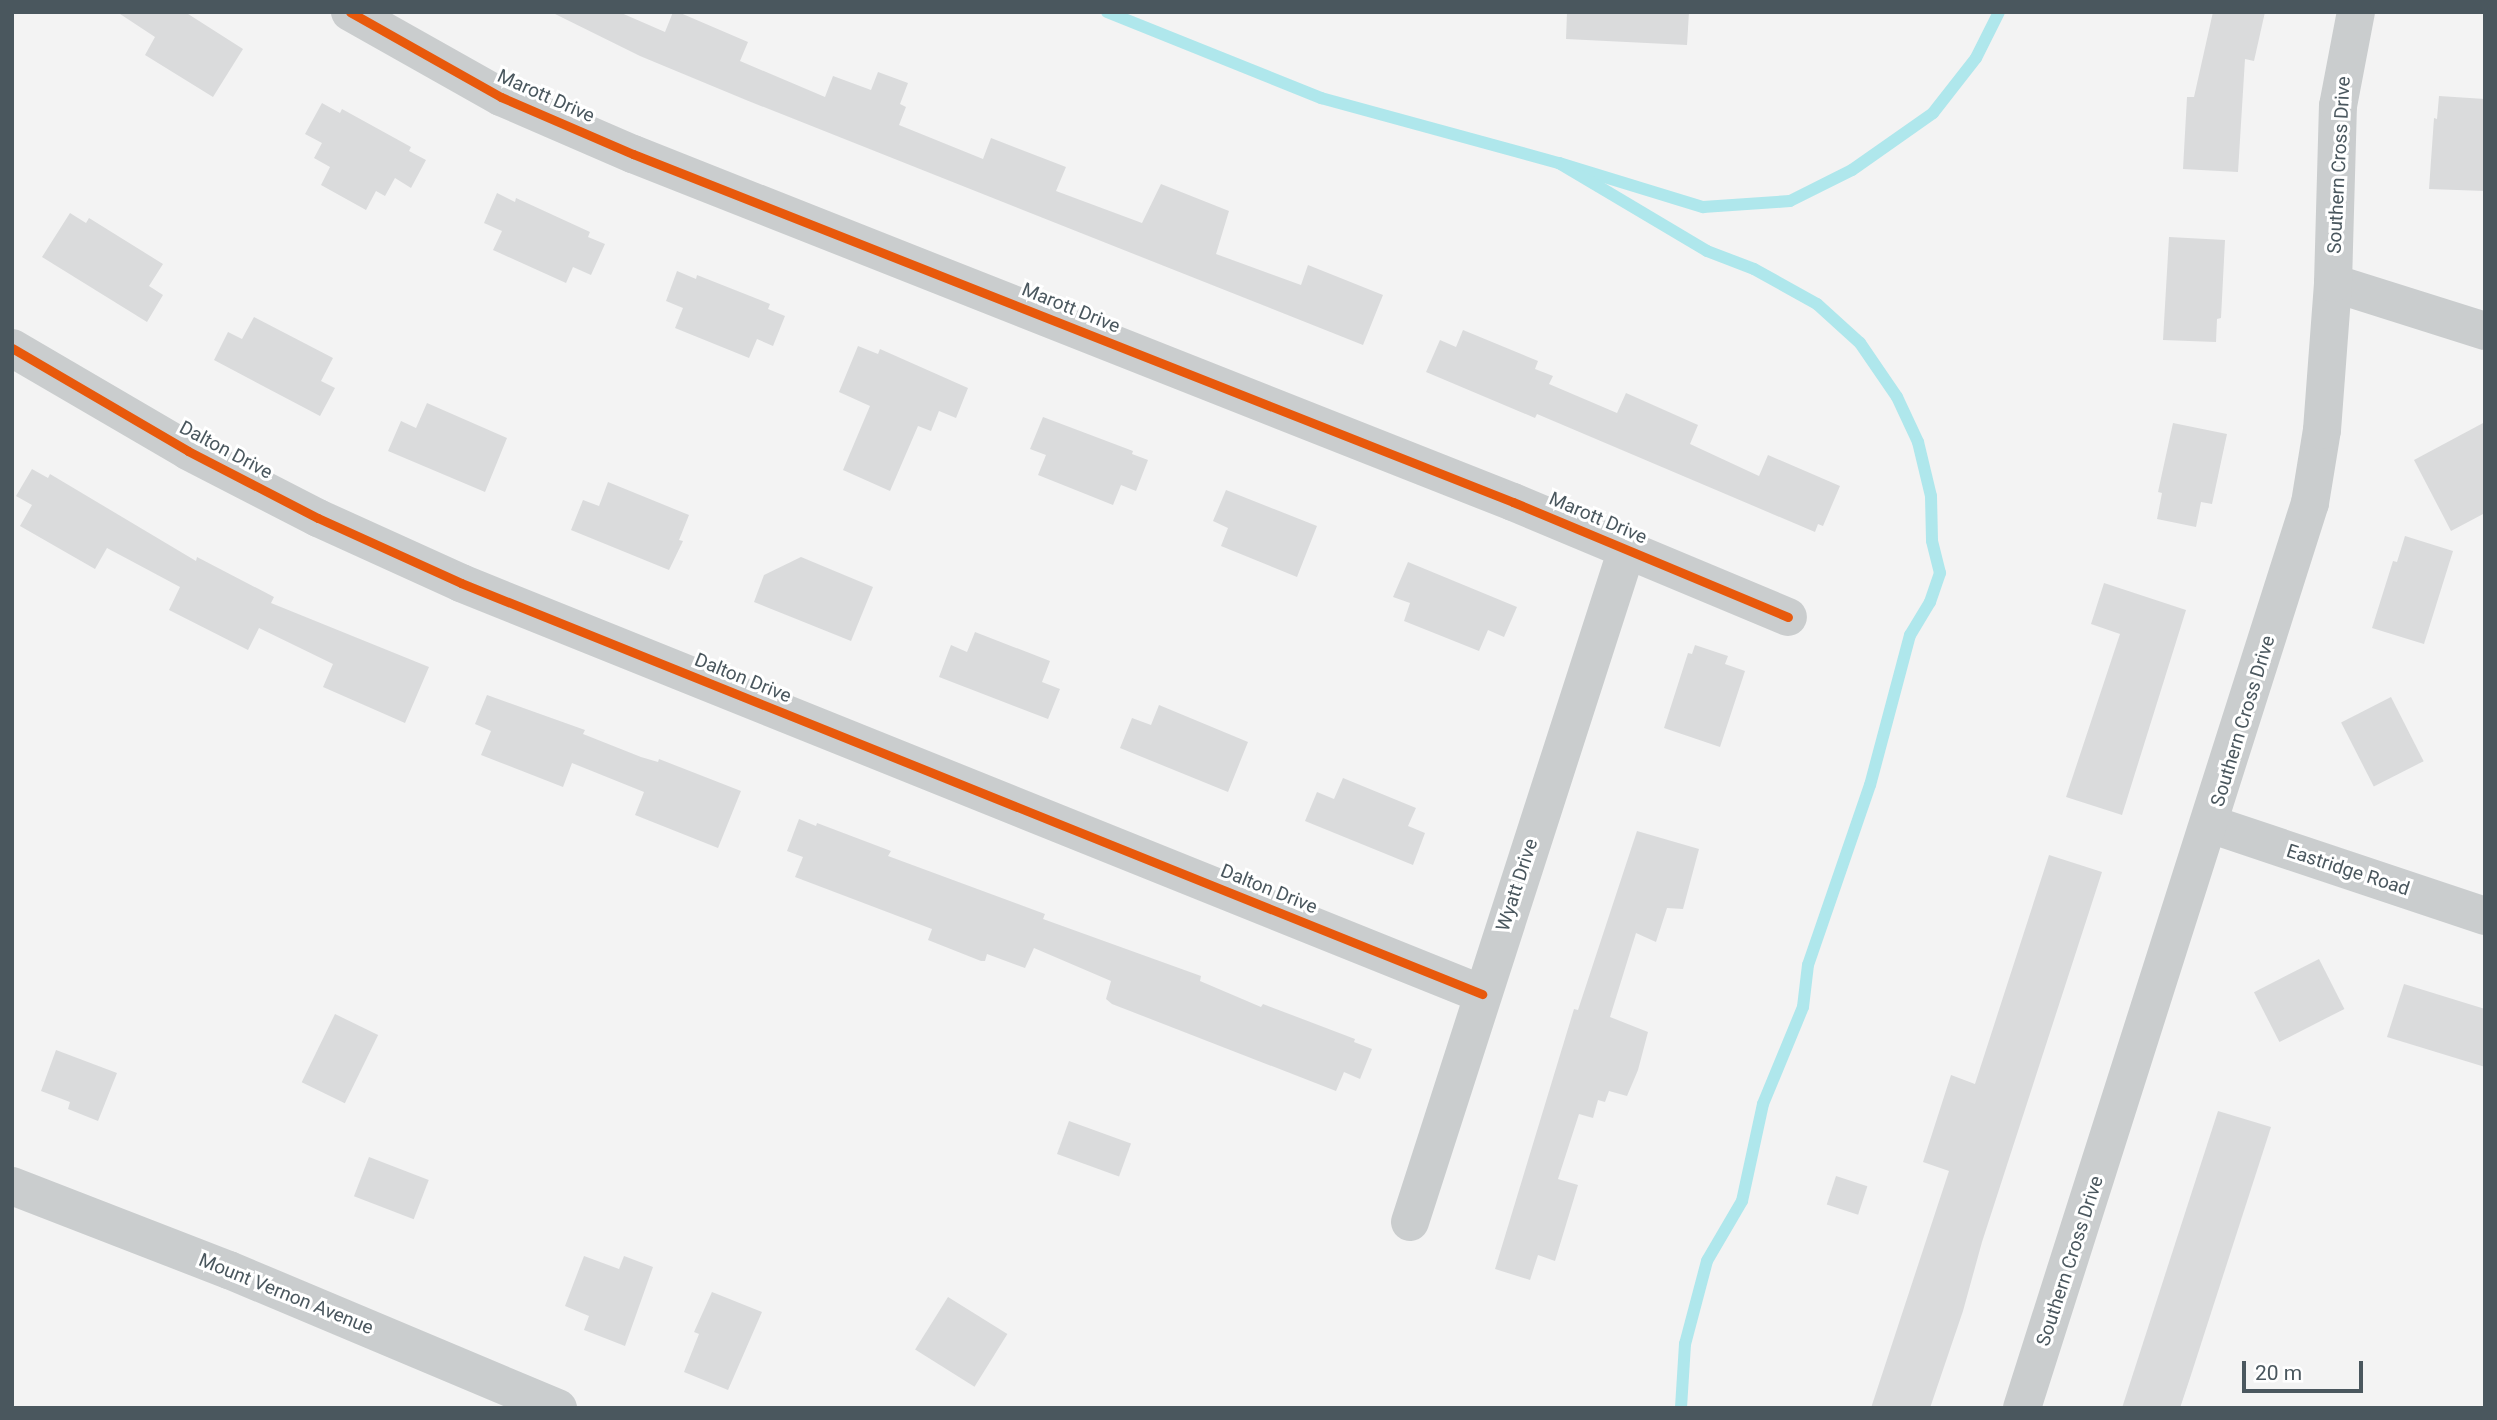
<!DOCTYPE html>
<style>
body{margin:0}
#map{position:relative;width:2497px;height:1420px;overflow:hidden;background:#f3f3f3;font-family:Roboto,sans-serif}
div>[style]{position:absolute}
.stream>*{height:12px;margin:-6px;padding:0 6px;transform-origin:6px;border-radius:6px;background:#afe7ec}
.building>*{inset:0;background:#dadbdc;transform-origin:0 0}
.minor>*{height:38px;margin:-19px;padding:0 19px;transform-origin:19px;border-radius:19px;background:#cacdce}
.cycleway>*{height:9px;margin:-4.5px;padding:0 4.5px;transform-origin:4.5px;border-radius:4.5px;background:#e8590c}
span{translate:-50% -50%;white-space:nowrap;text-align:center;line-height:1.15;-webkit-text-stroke:6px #fff;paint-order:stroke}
.street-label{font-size:19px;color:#4a575e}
.frame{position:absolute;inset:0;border:14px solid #4a575e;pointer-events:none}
.scale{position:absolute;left:2242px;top:1361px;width:121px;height:32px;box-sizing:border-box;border:4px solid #4a575e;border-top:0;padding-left:9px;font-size:21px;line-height:24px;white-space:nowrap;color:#4a575e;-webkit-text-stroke:5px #fff;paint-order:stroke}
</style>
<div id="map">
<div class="stream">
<i style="left:1107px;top:12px;width:231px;rotate:21.9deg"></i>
<i style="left:1321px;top:98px;width:247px;rotate:15.3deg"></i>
<i style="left:1559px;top:163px;width:151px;rotate:17deg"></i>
<i style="left:1703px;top:207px;width:87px;rotate:-3.9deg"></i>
<i style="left:1790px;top:201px;width:69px;rotate:-26.6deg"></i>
<i style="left:1852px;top:170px;width:99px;rotate:-35.1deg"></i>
<i style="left:1933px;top:113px;width:70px;rotate:-52deg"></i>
<i style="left:1976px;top:58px;width:51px;rotate:-63.4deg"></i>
<i style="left:1559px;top:163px;width:172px;rotate:30.7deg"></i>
<i style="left:1707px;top:251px;width:50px;rotate:21deg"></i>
<i style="left:1754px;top:269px;width:72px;rotate:29.1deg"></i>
<i style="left:1817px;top:304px;width:58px;rotate:42.2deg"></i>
<i style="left:1860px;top:343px;width:65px;rotate:55.6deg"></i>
<i style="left:1897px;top:397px;width:50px;rotate:65deg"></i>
<i style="left:1918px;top:442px;width:56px;rotate:76.5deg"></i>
<i style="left:1931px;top:496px;width:45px;rotate:88.7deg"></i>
<i style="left:1932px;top:541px;width:33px;rotate:76deg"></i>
<i style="left:1940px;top:573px;width:31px;rotate:109deg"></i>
<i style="left:1930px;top:602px;width:39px;rotate:121deg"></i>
<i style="left:1910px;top:635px;width:155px;rotate:104.9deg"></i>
<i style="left:1870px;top:785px;width:190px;rotate:109deg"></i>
<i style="left:1808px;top:965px;width:42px;rotate:96.8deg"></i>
<i style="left:1803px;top:1007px;width:105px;rotate:112.4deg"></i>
<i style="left:1763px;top:1104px;width:99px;rotate:102.2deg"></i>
<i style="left:1742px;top:1201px;width:69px;rotate:120.3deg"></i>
<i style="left:1707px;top:1261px;width:86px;rotate:104.8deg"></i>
<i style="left:1685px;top:1344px;width:64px;rotate:93.6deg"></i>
</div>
<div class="building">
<i style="clip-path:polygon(117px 12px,185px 12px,243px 49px,213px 97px,145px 55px,155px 37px)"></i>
<i style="clip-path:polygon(551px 12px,619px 12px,665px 32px,673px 12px,678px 12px,748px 42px,740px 61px,825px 97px,833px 76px,871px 90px,878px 72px,908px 83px,900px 104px,906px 107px,899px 125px,983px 159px,991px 138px,1066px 167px,1056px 191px,1142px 223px,1161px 184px,1229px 211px,1216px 254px,1301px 285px,1308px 265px,1383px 295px,1363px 345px,746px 100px,640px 56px)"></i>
<i style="clip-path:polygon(1567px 12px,1689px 12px,1687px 45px,1566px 39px)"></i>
<i style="clip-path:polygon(2213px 12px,2265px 12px,2254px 61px,2245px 59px,2238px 172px,2183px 169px,2187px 97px,2194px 97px)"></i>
<i style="clip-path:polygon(2439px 96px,2485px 99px,2485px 191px,2429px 189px,2434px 118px,2437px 119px)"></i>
<i style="clip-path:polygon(322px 103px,340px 113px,342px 109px,411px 147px,409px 151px,426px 160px,411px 188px,395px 178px,385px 196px,376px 191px,366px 210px,321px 185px,330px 167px,314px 158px,322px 143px,305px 134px)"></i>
<i style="clip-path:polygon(497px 193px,515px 202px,516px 198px,590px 232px,588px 237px,605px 244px,591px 275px,573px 267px,566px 283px,493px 250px,502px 231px,484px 223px)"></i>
<i style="clip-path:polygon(70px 213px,86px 223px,89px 218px,163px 264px,149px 286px,163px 295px,147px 322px,42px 257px)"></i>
<i style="clip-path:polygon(2169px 237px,2225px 240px,2221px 318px,2217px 319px,2216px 342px,2163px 340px)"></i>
<i style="clip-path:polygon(677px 271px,696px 279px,697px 275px,770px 304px,768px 309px,785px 316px,773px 346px,757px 339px,749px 358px,675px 328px,683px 308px,666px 301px)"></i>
<i style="clip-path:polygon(254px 317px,333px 358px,321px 381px,335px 388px,320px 416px,214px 360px,228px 332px,242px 339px)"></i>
<i style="clip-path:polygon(1463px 330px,1538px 361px,1535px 369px,1553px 376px,1549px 384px,1617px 413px,1626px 393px,1698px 425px,1690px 444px,1759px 476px,1768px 455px,1840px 486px,1823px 526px,1818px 524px,1815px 532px,1537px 414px,1535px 418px,1426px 372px,1440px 340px,1456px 347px)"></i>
<i style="clip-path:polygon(858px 346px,878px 354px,880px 349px,968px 388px,956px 418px,939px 411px,931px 431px,918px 426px,890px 491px,843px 470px,870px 406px,839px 392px)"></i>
<i style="clip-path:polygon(427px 403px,507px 438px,485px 492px,388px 451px,401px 421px,416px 428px)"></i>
<i style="clip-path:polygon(1043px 417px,1133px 451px,1132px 454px,1148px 460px,1136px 491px,1121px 485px,1113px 505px,1038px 475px,1046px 455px,1030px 449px)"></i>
<i style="clip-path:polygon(2485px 422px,2485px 513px,2451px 531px,2414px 460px)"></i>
<i style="clip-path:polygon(2173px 423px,2227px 434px,2212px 504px,2201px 502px,2196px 527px,2157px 519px,2162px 493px,2158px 492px)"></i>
<i style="clip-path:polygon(32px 469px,48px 478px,50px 474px,196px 561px,197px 557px,274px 597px,271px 603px,429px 667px,405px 723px,323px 687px,333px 664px,259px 628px,248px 650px,169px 610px,180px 587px,107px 548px,95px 569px,20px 526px,32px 505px,16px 496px)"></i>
<i style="clip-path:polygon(608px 482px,689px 515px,679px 540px,683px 541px,669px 570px,571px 530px,583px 500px,599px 506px)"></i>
<i style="clip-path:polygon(1226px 490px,1317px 526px,1297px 577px,1221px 546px,1228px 528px,1213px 521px)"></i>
<i style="clip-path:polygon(2405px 536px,2453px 551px,2424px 644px,2372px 628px,2393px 561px,2397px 562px)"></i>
<i style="clip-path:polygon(801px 557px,873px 587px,851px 641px,754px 602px,764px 575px)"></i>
<i style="clip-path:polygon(1408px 562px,1517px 607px,1504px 637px,1488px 630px,1479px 651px,1404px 621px,1410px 603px,1393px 597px)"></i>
<i style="clip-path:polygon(2104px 583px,2186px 610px,2122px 815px,2066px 797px,2120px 634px,2091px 624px)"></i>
<i style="clip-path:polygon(975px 632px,1050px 661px,1042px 682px,1060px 689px,1048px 719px,939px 677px,951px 645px,967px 652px)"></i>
<i style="clip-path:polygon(1695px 645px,1728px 656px,1725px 664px,1745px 671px,1720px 747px,1664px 728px,1688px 653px,1692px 654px)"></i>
<i style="clip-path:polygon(487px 695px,585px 730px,583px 734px,641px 757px,658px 762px,659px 759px,741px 791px,718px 848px,635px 815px,644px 792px,572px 763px,563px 787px,481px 755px,491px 731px,475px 724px)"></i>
<i style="left:2391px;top:697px;width:72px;height:56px;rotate:63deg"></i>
<i style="clip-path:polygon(1159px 705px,1248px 742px,1228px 792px,1120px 748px,1132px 718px,1151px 725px)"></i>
<i style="clip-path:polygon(1343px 778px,1416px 808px,1408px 826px,1425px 833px,1413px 865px,1305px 821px,1317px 792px,1334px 799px)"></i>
<i style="clip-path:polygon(799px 819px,816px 826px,817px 823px,891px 851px,888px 856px,1045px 914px,1043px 919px,1201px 976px,1200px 981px,1261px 1007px,1263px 1004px,1355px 1039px,1354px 1042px,1372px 1049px,1360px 1079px,1344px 1072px,1336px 1091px,1112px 1004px,1106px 999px,1111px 981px,1034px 948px,1025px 968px,987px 954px,985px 961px,981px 961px,928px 940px,932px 929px,795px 877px,803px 857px,787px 851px)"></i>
<i style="clip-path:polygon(1637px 831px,1699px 849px,1683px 909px,1667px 908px,1656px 942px,1636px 933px,1610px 1017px,1648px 1032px,1638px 1070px,1627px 1096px,1609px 1091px,1605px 1102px,1598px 1100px,1593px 1118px,1579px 1114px,1558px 1179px,1578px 1185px,1555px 1261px,1538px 1255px,1530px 1280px,1495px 1269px,1574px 1009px,1578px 1010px)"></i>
<i style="clip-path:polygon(2049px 855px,2102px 872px,1982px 1242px,1963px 1311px,1930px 1408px,1871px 1408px,1949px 1171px,1923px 1162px,1951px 1075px,1975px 1084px)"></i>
<i style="left:2319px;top:959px;width:56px;height:73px;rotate:63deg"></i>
<i style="clip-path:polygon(2404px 984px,2485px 1009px,2485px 1067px,2387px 1037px)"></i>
<i style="left:335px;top:1014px;width:48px;height:76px;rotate:26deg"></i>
<i style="clip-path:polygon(56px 1050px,117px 1073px,98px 1121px,68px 1109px,70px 1102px,41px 1091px)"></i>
<i style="clip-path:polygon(2218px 1111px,2271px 1127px,2191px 1375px,2180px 1408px,2122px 1408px)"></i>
<i style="left:1069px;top:1121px;width:66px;height:35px;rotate:20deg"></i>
<i style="left:369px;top:1157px;width:64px;height:42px;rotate:21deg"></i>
<i style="left:1836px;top:1176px;width:33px;height:30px;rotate:18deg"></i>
<i style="clip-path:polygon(584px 1256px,619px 1269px,624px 1256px,653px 1267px,625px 1346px,584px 1330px,589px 1316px,565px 1306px)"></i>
<i style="clip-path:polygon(712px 1292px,762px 1312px,728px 1390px,684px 1372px,699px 1334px,694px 1332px)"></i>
<i style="left:948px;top:1297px;width:70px;height:62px;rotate:32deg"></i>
</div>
<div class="minor">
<i style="left:350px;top:12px;width:173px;rotate:29.4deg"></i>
<i style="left:501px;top:97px;width:144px;rotate:23.4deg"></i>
<i style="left:633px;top:154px;width:946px;rotate:21.58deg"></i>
<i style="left:1513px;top:502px;width:298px;rotate:22.7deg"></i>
<i style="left:2333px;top:283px;width:159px;rotate:17.5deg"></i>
<i style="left:12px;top:348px;width:204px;rotate:30.3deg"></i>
<i style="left:188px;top:451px;width:146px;rotate:27.3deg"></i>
<i style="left:318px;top:518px;width:157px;rotate:24.4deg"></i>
<i style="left:461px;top:583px;width:1101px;rotate:21.93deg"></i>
<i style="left:2210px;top:824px;width:290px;rotate:18.5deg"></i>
<i style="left:12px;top:1186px;width:233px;rotate:21.2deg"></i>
<i style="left:229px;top:1270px;width:357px;rotate:22.8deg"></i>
<i style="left:1410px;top:1222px;width:707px;rotate:-72.13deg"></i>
<i style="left:2022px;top:1408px;width:950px;rotate:-72.35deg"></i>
<i style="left:2310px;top:503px;width:74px;rotate:-80.7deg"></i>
<i style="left:2322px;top:430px;width:147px;rotate:-85.7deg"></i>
<i style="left:2333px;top:283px;width:177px;rotate:-88.4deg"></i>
<i style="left:2338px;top:106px;width:96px;rotate:-79.2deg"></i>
</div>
<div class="cycleway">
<i style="left:350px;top:12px;width:173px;rotate:29.4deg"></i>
<i style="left:501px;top:97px;width:144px;rotate:23.4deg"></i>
<i style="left:633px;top:154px;width:946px;rotate:21.58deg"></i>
<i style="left:1513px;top:502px;width:298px;rotate:22.7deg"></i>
<i style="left:12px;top:348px;width:204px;rotate:30.3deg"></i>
<i style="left:188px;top:451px;width:146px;rotate:27.3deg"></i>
<i style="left:318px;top:518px;width:157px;rotate:24.4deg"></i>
<i style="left:461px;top:583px;width:1101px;rotate:21.93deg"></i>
</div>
<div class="street-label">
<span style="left:546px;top:96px;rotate:24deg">Marott Drive</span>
<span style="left:2339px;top:165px;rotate:-87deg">Southern Cross Drive</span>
<span style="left:1071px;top:308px;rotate:22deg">Marott Drive</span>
<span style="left:226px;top:450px;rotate:28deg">Dalton Drive</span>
<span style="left:1598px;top:518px;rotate:23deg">Marott Drive</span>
<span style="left:743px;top:678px;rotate:22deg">Dalton Drive</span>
<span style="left:2243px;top:721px;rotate:-73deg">Southern Cross Drive</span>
<span style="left:2348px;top:870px;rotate:18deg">Eastridge Road</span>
<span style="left:1517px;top:885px;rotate:-72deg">Wyatt Drive</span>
<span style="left:1269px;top:889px;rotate:22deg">Dalton Drive</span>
<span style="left:2070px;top:1261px;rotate:-72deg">Southern Cross Drive</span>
<span style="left:286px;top:1294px;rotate:22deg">Mount Vernon Avenue</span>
</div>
<div class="frame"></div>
<div class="scale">20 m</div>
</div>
